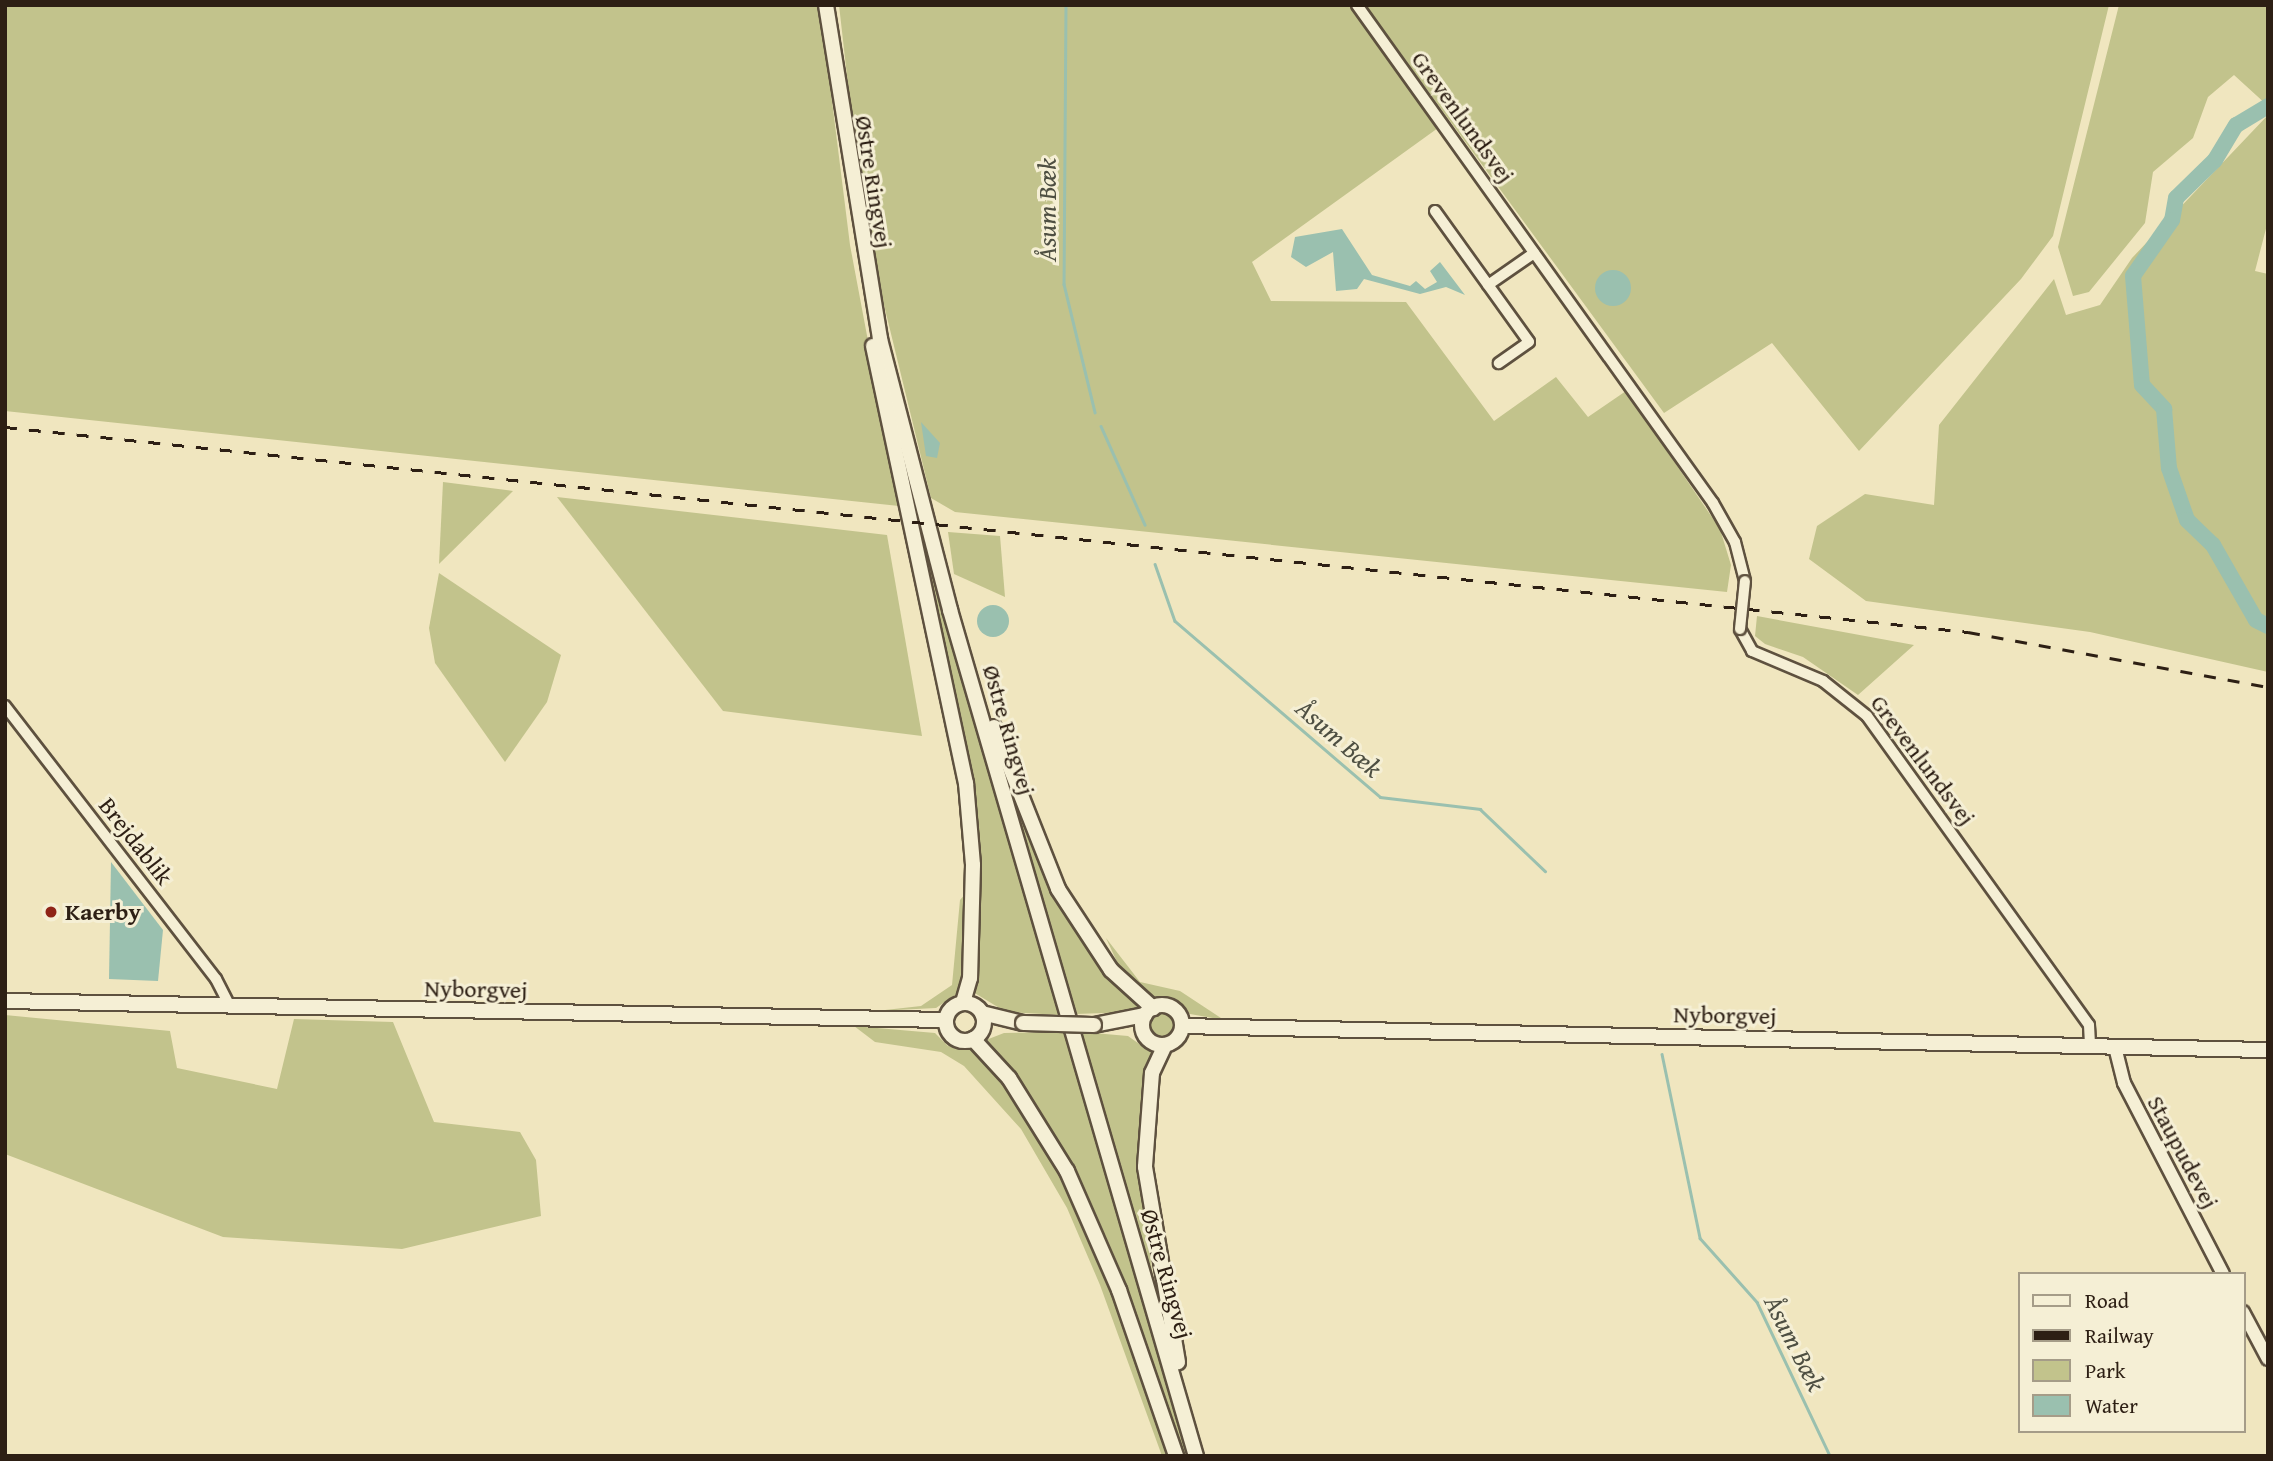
<!DOCTYPE html>
<meta charset="utf-8">
<style>
body{margin:0}
#map{position:relative;width:2273px;height:1461px;overflow:hidden;background:#f0e6bf;font-family:"Gentium Book Plus",serif}
div>[style]{position:absolute}
.green>*{inset:0;background:#c2c38c}
.round{border-radius:50%}
.water>*{inset:0;background:#9ac0af}
.stream>*{height:2.5px;margin:-1.25px;padding:0 1.25px;transform-origin:1.25px;border-radius:1.25px;background:#9ac0af}
.river>*{height:16px;margin:-8px;padding:0 8px;transform-origin:8px;border-radius:8px;background:#9ac0af}
.roads{filter:drop-shadow(2px 0 #5e513f) drop-shadow(-2px 0 #5e513f) drop-shadow(0 2px #5e513f) drop-shadow(0 -2px #5e513f)}
.minor>*{height:10px;margin:-5px;padding:0 5px;transform-origin:5px;border-radius:5px;background:#f5efd5}
.tertiary>*{height:12px;margin:-6px;padding:0 6px;transform-origin:6px;border-radius:6px;background:#f5efd5}
.secondary>*{height:14px;margin:-7px;padding:0 7px;transform-origin:7px;border-radius:7px;background:#f5efd5}
.secondary>.ring{margin:-7px;padding:0;box-sizing:content-box;background:none;border:14px solid #f5efd5;border-radius:50%}
.rail>*{height:2.5px;margin-top:-1.25px;transform-origin:0;background:repeating-linear-gradient(90deg,#2d1f14 0 12px,transparent 0 24px)}
.bridges{filter:drop-shadow(2px 0 #5e513f) drop-shadow(-2px 0 #5e513f) drop-shadow(0 2px #5e513f) drop-shadow(0 -2px #5e513f)}
.minor-bridge>*{height:10px;margin:-5px;padding:0 5px;transform-origin:5px;border-radius:5px;background:#f5efd5}
.secondary-bridge>*{height:14px;margin:-7px;padding:0 7px;transform-origin:7px;border-radius:7px;background:#f5efd5}
.dots>*{width:19px;height:19px;translate:-50% -50%;box-sizing:border-box;border:4px solid #f5efd5;border-radius:50%}
span{translate:-50% -50%;white-space:nowrap;text-align:center;line-height:1.15;-webkit-text-stroke:6px #f5efd5;paint-order:stroke}
.street-label{font-size:24px;color:#2d1f14}
.poi-label{font-size:24px;color:#2d1f14;font-weight:700}
.left{translate:0 -50%;text-align:left}
.water-label{font-size:26px;color:#4e4f42;font-style:italic}
.frame{position:absolute;inset:0;border:7px solid #2d1f14;pointer-events:none}
.legend{position:absolute;left:2018px;top:1272px;width:228px;height:161px;box-sizing:border-box;background:#f5efd5;border:2px solid #a59c88;margin:0;padding:9px 12px;list-style:none;font-size:21px;color:#2d1f14}
.legend li{display:flex;align-items:center;gap:14px;height:35px}
.legend b{width:35px;border:2px solid #a59c88}
</style>
<div id="map">
<div class="green">
<i style="clip-path:polygon(5px 5px,820px 5px,850px 245px,899px 506px,5px 411px)"></i>
<i style="clip-path:polygon(839px 5px,1351px 5px,1438px 128px,1252px 262px,1271px 301px,1406px 302px,1494px 421px,1556px 377px,1588px 417px,1626px 391px,1720px 529px,1731px 565px,1727px 592px,955px 512px,931px 498px,884px 305px,857px 164px)"></i>
<i style="clip-path:polygon(1365px 5px,2109px 5px,2053px 236px,2021px 279px,1859px 451px,1772px 343px,1664px 413px)"></i>
<i style="clip-path:polygon(2119px 5px,2268px 5px,2268px 106px,2234px 75px,2208px 97px,2193px 138px,2153px 172px,2145px 223px,2089px 292px,2073px 296px,2058px 247px)"></i>
<i style="clip-path:polygon(2268px 115px,2268px 221px,2255px 271px,2268px 274px,2268px 672px,2090px 632px,1866px 601px,1809px 559px,1817px 526px,1865px 494px,1934px 505px,1939px 425px,2054px 279px,2066px 315px,2100px 305px,2132px 258px)"></i>
<i style="clip-path:polygon(443px 482px,513px 491px,439px 564px)"></i>
<i style="clip-path:polygon(557px 497px,887px 535px,922px 736px,723px 711px)"></i>
<i style="clip-path:polygon(919px 531px,947px 621px,1060px 1015px,1006px 1012px,973px 992px,977px 884px)"></i>
<i style="clip-path:polygon(948px 532px,1000px 536px,1005px 597px,954px 574px)"></i>
<i style="clip-path:polygon(439px 573px,561px 655px,547px 702px,505px 762px,435px 663px,429px 628px)"></i>
<i style="clip-path:polygon(1757px 616px,1914px 645px,1858px 695px,1803px 657px,1765px 644px,1755px 636px)"></i>
<i style="clip-path:polygon(1014px 806px,1060px 902px,1139px 1007px,1132px 1012px,1076px 1014px)"></i>
<i style="clip-path:polygon(967px 892px,964px 985px,958px 993px,936px 1008px,876px 1011px,921px 1006px,952px 985px,960px 900px)"></i>
<i style="clip-path:polygon(1106px 938px,1140px 982px,1180px 991px,1224px 1020px,1190px 1014px,1169px 998px,1151px 999px,1124px 977px)"></i>
<i class="round" style="left:1149px;top:1013px;width:26px;height:26px"></i>
<i style="clip-path:polygon(5px 1015px,170px 1031px,177px 1068px,277px 1089px,294px 1019px,393px 1022px,434px 1122px,520px 1132px,536px 1160px,541px 1216px,402px 1249px,223px 1237px,5px 1154px)"></i>
<i style="clip-path:polygon(854px 1026px,935px 1033px,948px 1046px,982px 1052px,1036px 1126px,1088px 1224px,1172px 1456px,1162px 1456px,1100px 1285px,1067px 1208px,1021px 1129px,964px 1066px,941px 1052px,875px 1042px)"></i>
<i style="clip-path:polygon(1065px 1032px,1189px 1456px,1181px 1456px,1084px 1190px,1029px 1097px,986px 1040px,1004px 1033px)"></i>
<i style="clip-path:polygon(1082px 1032px,1128px 1036px,1152px 1053px,1142px 1188px,1155px 1294px)"></i>
</div>
<div class="water">
<i style="clip-path:polygon(1342px 229px,1372px 275px,1410px 286px,1416px 281px,1425px 289px,1437px 282px,1430px 271px,1440px 262px,1465px 295px,1446px 287px,1420px 294px,1364px 279px,1357px 289px,1336px 291px,1333px 252px,1306px 267px,1291px 257px,1295px 237px)"></i>
<i class="round" style="left:1595px;top:270px;width:36px;height:36px"></i>
<i style="clip-path:polygon(921px 422px,940px 443px,937px 458px,926px 456px)"></i>
<i class="round" style="left:977px;top:605px;width:32px;height:32px"></i>
<i style="clip-path:polygon(111px 862px,163px 930px,158px 981px,109px 979px)"></i>
</div>
<div class="stream">
<i style="left:1066px;top:5px;width:279px;rotate:90.4deg"></i>
<i style="left:1064px;top:284px;width:132px;rotate:76.4deg"></i>
<i style="left:1101px;top:426px;width:108px;rotate:66deg"></i>
<i style="left:1155px;top:564px;width:60px;rotate:70.7deg"></i>
<i style="left:1175px;top:621px;width:270px;rotate:40.6deg"></i>
<i style="left:1380px;top:797px;width:101px;rotate:6.8deg"></i>
<i style="left:1480px;top:809px;width:90px;rotate:43.6deg"></i>
<i style="left:1662px;top:1054px;width:188px;rotate:78.3deg"></i>
<i style="left:1700px;top:1238px;width:86px;rotate:48.3deg"></i>
<i style="left:1757px;top:1302px;width:170px;rotate:64.6deg"></i>
</div>
<div class="river">
<i style="left:2268px;top:106px;width:37px;rotate:149deg"></i>
<i style="left:2236px;top:125px;width:41px;rotate:121deg"></i>
<i style="left:2215px;top:160px;width:54px;rotate:135.7deg"></i>
<i style="left:2176px;top:198px;width:22px;rotate:100deg"></i>
<i style="left:2172px;top:220px;width:68px;rotate:124.9deg"></i>
<i style="left:2133px;top:276px;width:109px;rotate:85.3deg"></i>
<i style="left:2142px;top:385px;width:33px;rotate:47deg"></i>
<i style="left:2164px;top:409px;width:59px;rotate:85.2deg"></i>
<i style="left:2169px;top:468px;width:55px;rotate:70.9deg"></i>
<i style="left:2187px;top:520px;width:36px;rotate:44deg"></i>
<i style="left:2213px;top:545px;width:86px;rotate:60.2deg"></i>
<i style="left:2256px;top:620px;width:13px;rotate:27deg"></i>
</div>
<div class="roads">
<div class="minor">
<i style="left:1357px;top:5px;width:612px;rotate:54.44deg"></i>
<i style="left:1713px;top:503px;width:45px;rotate:60.6deg"></i>
<i style="left:1735px;top:542px;width:40px;rotate:75.6deg"></i>
<i style="left:1435px;top:211px;width:161px;rotate:54.3deg"></i>
<i style="left:1529px;top:342px;width:37px;rotate:145deg"></i>
<i style="left:1488px;top:285px;width:56px;rotate:-34.8deg"></i>
<i style="left:1740px;top:629px;width:25px;rotate:61deg"></i>
<i style="left:1752px;top:651px;width:77px;rotate:22.9deg"></i>
<i style="left:1823px;top:681px;width:56px;rotate:38.5deg"></i>
<i style="left:1867px;top:716px;width:380px;rotate:54.3deg"></i>
<i style="left:2089px;top:1025px;width:21px;rotate:87deg"></i>
<i style="left:5px;top:706px;width:345px;rotate:52.3deg"></i>
<i style="left:216px;top:979px;width:29px;rotate:63deg"></i>
</div>
<div class="tertiary">
<i style="left:2115px;top:1047px;width:37px;rotate:76deg"></i>
<i style="left:2124px;top:1083px;width:215px;rotate:62.6deg"></i>
<i style="left:2243px;top:1312px;width:53px;rotate:62deg"></i>
</div>
<div class="secondary">
<i style="left:826px;top:5px;width:338px;rotate:80.8deg"></i>
<i style="left:880px;top:339px;width:280px;rotate:75.5deg"></i>
<i style="left:950px;top:610px;width:881px;rotate:73.79deg"></i>
<i style="left:873px;top:346px;width:447px;rotate:78deg"></i>
<i style="left:966px;top:783px;width:82px;rotate:85.1deg"></i>
<i style="left:973px;top:865px;width:113px;rotate:91.5deg"></i>
<i style="left:970px;top:978px;width:25px;rotate:106deg"></i>
<i style="left:994px;top:727px;width:174px;rotate:68.4deg"></i>
<i style="left:1058px;top:889px;width:97px;rotate:56.8deg"></i>
<i style="left:1111px;top:970px;width:57px;rotate:42.1deg"></i>
<i style="left:5px;top:1001px;width:940px;rotate:1.16deg"></i>
<i class="ring" style="left:946px;top:1003px;width:24px;height:24px"></i>
<i class="ring" style="left:1142px;top:1005px;width:26px;height:26px"></i>
<i style="left:982px;top:1013px;width:42px;rotate:13.7deg"></i>
<i style="left:1094px;top:1025px;width:52px;rotate:-11.1deg"></i>
<i style="left:1182px;top:1026px;width:1086px;rotate:1.27deg"></i>
<i style="left:973px;top:1039px;width:53px;rotate:47.3deg"></i>
<i style="left:1009px;top:1078px;width:110px;rotate:58.1deg"></i>
<i style="left:1067px;top:1171px;width:130px;rotate:66.4deg"></i>
<i style="left:1119px;top:1290px;width:176px;rotate:71deg"></i>
<i style="left:1165px;top:1045px;width:31px;rotate:115deg"></i>
<i style="left:1152px;top:1073px;width:94px;rotate:94.3deg"></i>
<i style="left:1145px;top:1167px;width:198px;rotate:80.4deg"></i>
</div>
</div>
<div class="rail">
<i style="left:5px;top:427px;width:1974px;rotate:5.96deg"></i>
<i style="left:1968px;top:632px;width:305px;rotate:10.4deg"></i>
</div>
<div class="bridges">
<div class="minor-bridge">
<i style="left:1740px;top:629px;width:48px;rotate:-84.1deg"></i>
</div>
<div class="secondary-bridge">
<i style="left:1023px;top:1023px;width:71px;rotate:1.6deg"></i>
</div>
</div>
<div class="dots">
<i style="left:51px;top:912px;background:#8f2418"></i>
</div>
<div class="street-label">
<span style="left:1463px;top:117px;rotate:54deg">Grevenlundsvej</span>
<span style="left:874px;top:182px;rotate:81deg">Østre Ringvej</span>
<span style="left:1009px;top:730px;rotate:74deg">Østre Ringvej</span>
<span style="left:1923px;top:760px;rotate:53deg">Grevenlundsvej</span>
<span style="left:136px;top:841px;rotate:52deg">Brejdablik</span>
<span style="left:476px;top:989px;rotate:1deg">Nyborgvej</span>
<span style="left:1725px;top:1015px;rotate:1deg">Nyborgvej</span>
<span style="left:2183px;top:1152px;rotate:62deg">Staupudevej</span>
<span style="left:1167px;top:1274px;rotate:74deg">Østre Ringvej</span>
</div>
<div class="poi-label">
<span class="left" style="left:65px;top:912px">Kaerby</span>
</div>
<div class="water-label">
<span style="left:1047px;top:210px;rotate:-90deg">Åsum Bæk</span>
<span style="left:1339px;top:738px;rotate:41deg">Åsum Bæk</span>
<span style="left:1795px;top:1343px;rotate:63deg">Åsum Bæk</span>
</div>
<div class="frame"></div>
<ul class="legend">
<li><b style="height:9px;background:#f5efd5"></b>Road</li>
<li><b style="height:9px;background:#2d1f14"></b>Railway</li>
<li><b style="height:19px;background:#c2c38c"></b>Park</li>
<li><b style="height:19px;background:#9ac0af"></b>Water</li>
</ul>
</div>
